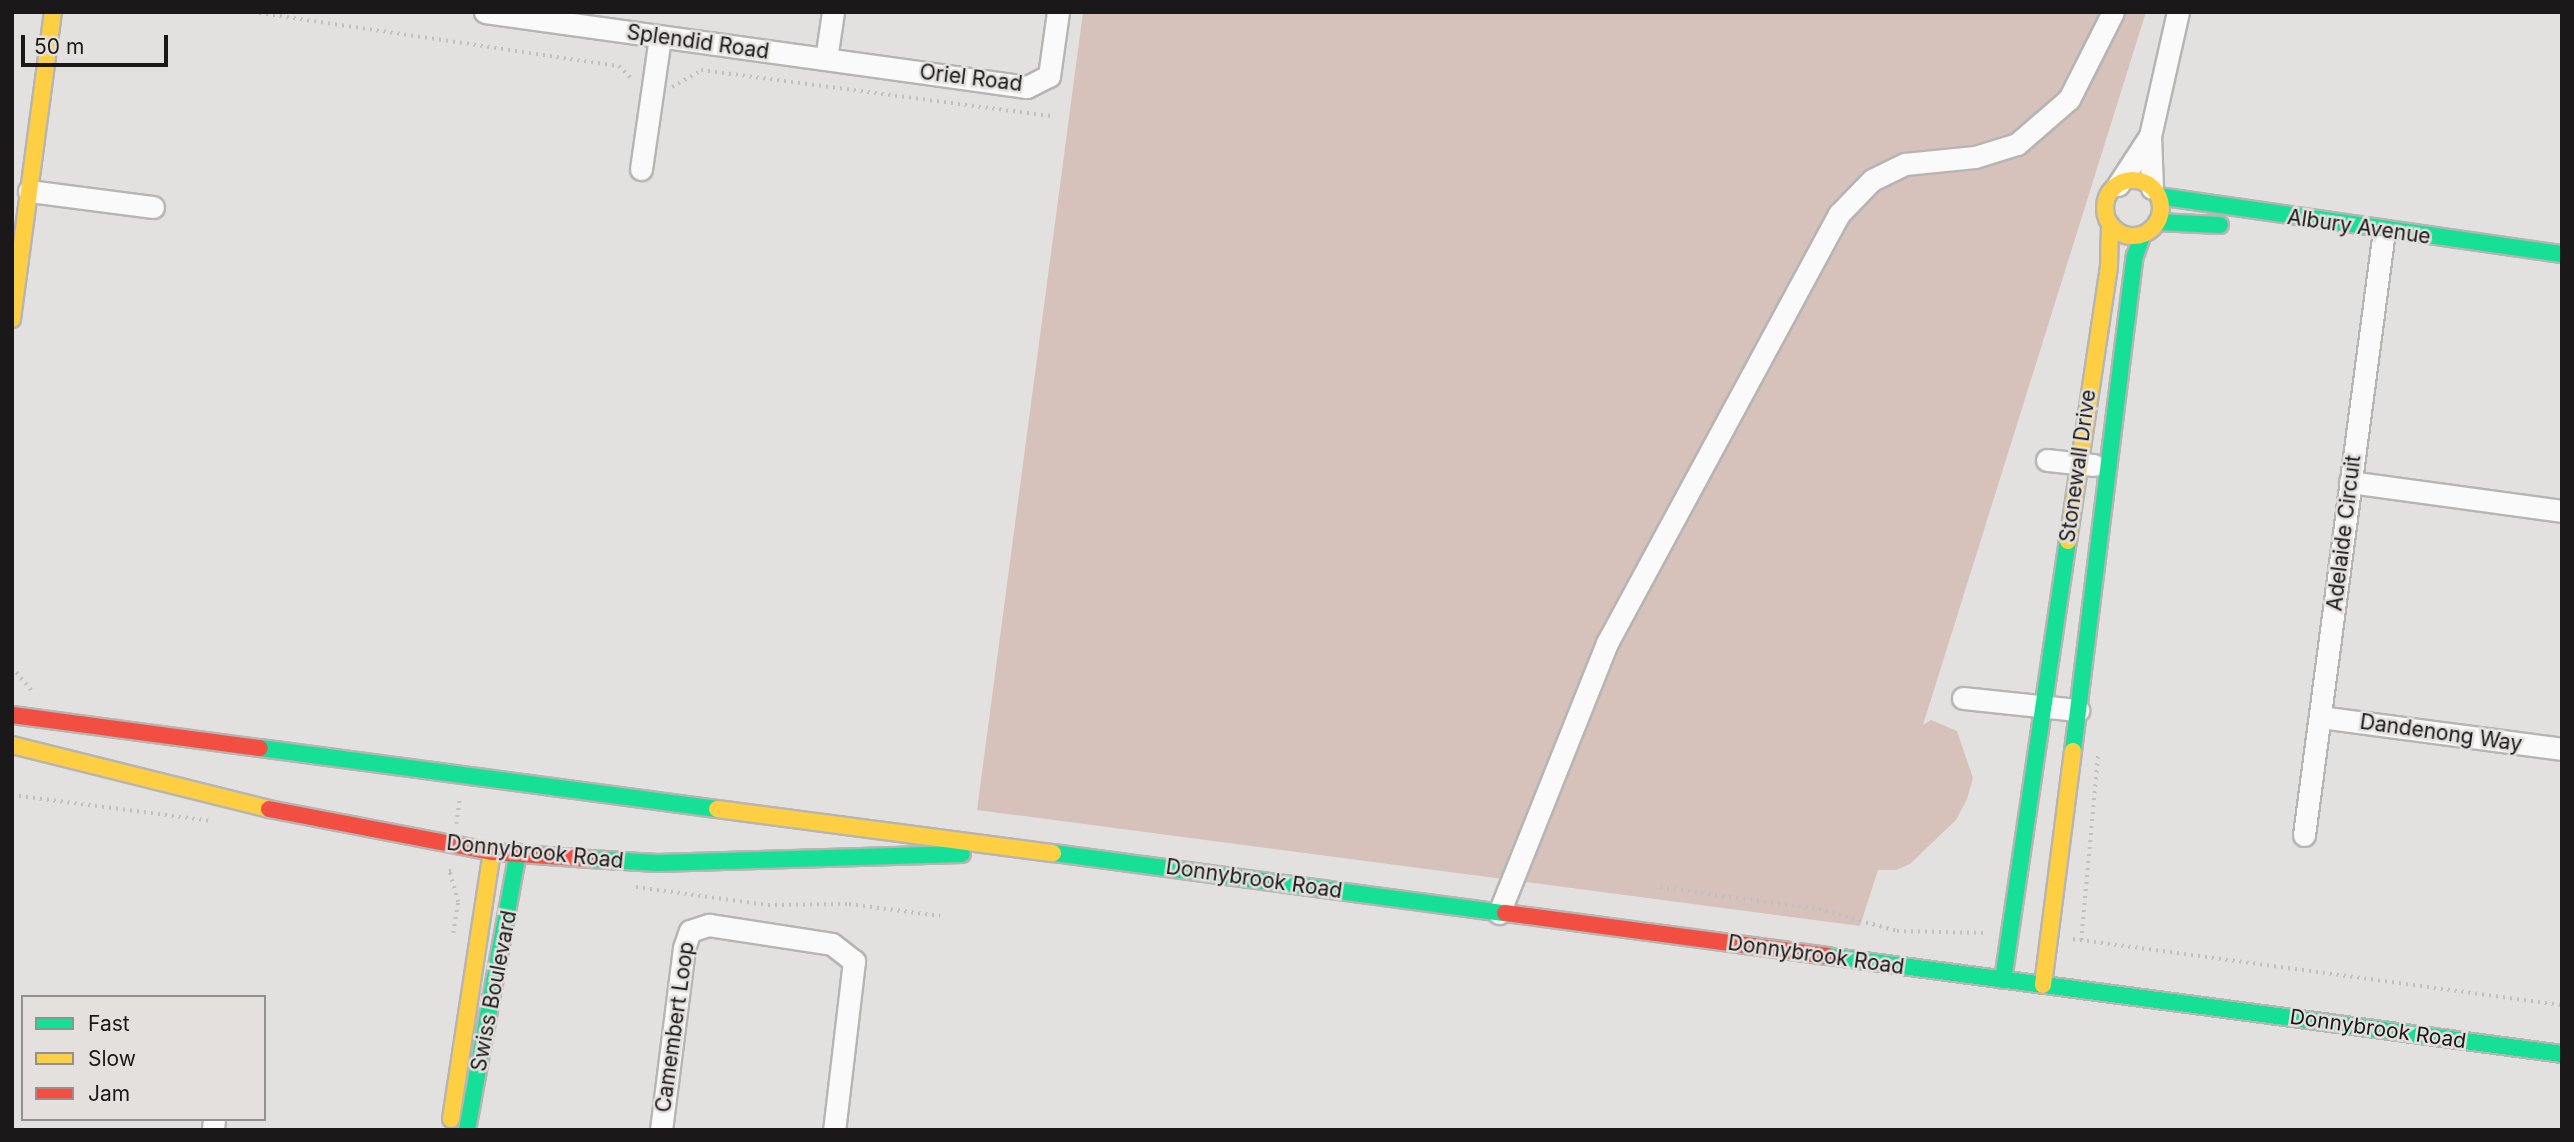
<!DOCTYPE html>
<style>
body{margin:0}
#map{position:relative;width:2574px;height:1142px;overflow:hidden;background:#e3e1df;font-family:Inter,sans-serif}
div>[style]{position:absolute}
.green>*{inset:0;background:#d7c2bb}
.path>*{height:3.5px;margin-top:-1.75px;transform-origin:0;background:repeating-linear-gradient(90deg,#c0c0c0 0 2px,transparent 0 7px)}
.roads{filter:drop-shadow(2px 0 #b6b5b4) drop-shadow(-2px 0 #b6b5b4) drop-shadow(0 2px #b6b5b4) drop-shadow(0 -2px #b6b5b4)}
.street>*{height:21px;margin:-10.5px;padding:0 10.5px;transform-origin:10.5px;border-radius:10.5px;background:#fbfafa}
.fast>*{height:16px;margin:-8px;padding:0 8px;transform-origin:8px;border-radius:8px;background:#16e098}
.slow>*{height:16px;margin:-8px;padding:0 8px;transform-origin:8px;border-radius:8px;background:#ffcf43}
.slow>.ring{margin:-8px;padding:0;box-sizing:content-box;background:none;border:16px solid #ffcf43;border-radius:50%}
.jam>*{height:16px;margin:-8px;padding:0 8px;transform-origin:8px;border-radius:8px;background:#f24e42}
span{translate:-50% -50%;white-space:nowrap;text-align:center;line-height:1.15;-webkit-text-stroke:5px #e4e0de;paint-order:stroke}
.street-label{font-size:21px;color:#1a1818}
.frame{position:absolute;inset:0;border:14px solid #1a1818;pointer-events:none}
.legend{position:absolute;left:21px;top:995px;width:245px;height:126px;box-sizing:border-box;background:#e4e0de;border:2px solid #93908f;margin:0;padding:9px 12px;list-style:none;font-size:21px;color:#1a1818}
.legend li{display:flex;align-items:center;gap:14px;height:35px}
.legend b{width:35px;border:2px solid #93908f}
.scale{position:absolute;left:21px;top:35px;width:147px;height:32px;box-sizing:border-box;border:4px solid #1a1818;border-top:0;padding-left:9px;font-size:21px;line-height:24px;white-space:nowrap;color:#1a1818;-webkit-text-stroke:5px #e4e0de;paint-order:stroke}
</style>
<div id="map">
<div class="green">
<i style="clip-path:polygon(1083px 12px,2146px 12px,1923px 725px,1931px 720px,1957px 731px,1973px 778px,1967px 799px,1956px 820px,1910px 864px,1896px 870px,1878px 870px,1860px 926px,977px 810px)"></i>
</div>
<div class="path">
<i style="left:252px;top:12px;width:371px;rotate:8.4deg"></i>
<i style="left:619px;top:66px;width:21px;rotate:45deg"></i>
<i style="left:672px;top:87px;width:34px;rotate:-30deg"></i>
<i style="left:701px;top:70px;width:353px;rotate:7.5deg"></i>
<i style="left:12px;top:667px;width:34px;rotate:50deg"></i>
<i style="left:12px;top:795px;width:202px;rotate:7.4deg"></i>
<i style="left:456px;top:824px;width:27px;rotate:-82deg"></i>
<i style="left:636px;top:887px;width:133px;rotate:7.8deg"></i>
<i style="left:768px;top:905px;width:81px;rotate:-0.7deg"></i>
<i style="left:849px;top:904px;width:92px;rotate:7.5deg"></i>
<i style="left:1660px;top:887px;width:161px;rotate:7.9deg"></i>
<i style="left:1819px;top:909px;width:81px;rotate:15.8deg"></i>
<i style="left:1897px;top:931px;width:89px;rotate:1.3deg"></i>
<i style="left:453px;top:933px;width:31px;rotate:-81deg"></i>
<i style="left:458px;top:902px;width:32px;rotate:-106deg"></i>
<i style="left:449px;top:871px;width:5px"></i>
<i style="left:2073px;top:939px;width:493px;rotate:7.7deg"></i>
<i style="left:2081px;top:940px;width:187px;rotate:-84.8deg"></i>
</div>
<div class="roads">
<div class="street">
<i style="left:485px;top:12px;width:547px;rotate:7.88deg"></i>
<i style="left:1027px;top:87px;width:25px;rotate:-27deg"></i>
<i style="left:1049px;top:76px;width:65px;rotate:-82deg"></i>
<i style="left:826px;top:59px;width:48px;rotate:-81.5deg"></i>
<i style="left:641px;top:169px;width:133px;rotate:-81.8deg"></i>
<i style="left:2118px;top:185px;width:59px;rotate:-56.9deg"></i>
<i style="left:2152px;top:188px;width:52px;rotate:-92.2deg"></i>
<i style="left:2150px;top:136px;width:127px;rotate:-77.3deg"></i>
<i style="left:29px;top:191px;width:125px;rotate:7.4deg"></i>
<i style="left:2047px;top:460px;width:47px;rotate:6.1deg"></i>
<i style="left:2350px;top:482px;width:214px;rotate:7.8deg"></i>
<i style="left:1963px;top:698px;width:116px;rotate:6deg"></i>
<i style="left:2320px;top:717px;width:244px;rotate:7.5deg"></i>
<i style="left:2304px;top:835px;width:609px;rotate:-82.46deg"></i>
<i style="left:1499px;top:913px;width:291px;rotate:-68.2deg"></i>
<i style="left:1607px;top:643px;width:488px;rotate:-61.6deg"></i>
<i style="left:1839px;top:214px;width:47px;rotate:-45.9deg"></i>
<i style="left:1872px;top:180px;width:37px;rotate:-26deg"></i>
<i style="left:1905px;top:164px;width:70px;rotate:-5.7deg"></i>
<i style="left:1975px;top:157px;width:44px;rotate:-17.2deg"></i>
<i style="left:2017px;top:144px;width:69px;rotate:-40.9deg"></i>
<i style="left:2069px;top:99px;width:97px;rotate:-63.2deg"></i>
<i style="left:213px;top:1130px;width:11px;rotate:-85deg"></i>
<i style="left:661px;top:1130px;width:183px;rotate:-82.8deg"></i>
<i style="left:684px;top:948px;width:18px;rotate:-71deg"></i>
<i style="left:690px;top:931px;width:20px;rotate:-18deg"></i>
<i style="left:709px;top:925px;width:124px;rotate:8.8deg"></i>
<i style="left:832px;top:944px;width:28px;rotate:38deg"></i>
<i style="left:854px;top:961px;width:170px;rotate:96.7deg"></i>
</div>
<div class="fast">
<i style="left:2158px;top:196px;width:408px;rotate:8.2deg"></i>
<i style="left:2157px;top:222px;width:63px;rotate:2.7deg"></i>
<i style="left:260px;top:748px;width:461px;rotate:7.6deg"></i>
<i style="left:2073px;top:751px;width:499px;rotate:-82.9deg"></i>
<i style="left:2135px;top:256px;width:23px;rotate:-70deg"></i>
<i style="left:1053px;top:853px;width:456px;rotate:7.6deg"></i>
<i style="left:590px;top:859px;width:67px;rotate:3.4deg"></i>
<i style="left:657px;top:863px;width:305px;rotate:-1.7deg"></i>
<i style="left:1827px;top:956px;width:742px;rotate:7.59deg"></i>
<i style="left:2003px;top:980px;width:444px;rotate:-81.6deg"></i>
<i style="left:467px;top:1130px;width:282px;rotate:-79.6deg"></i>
</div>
<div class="slow">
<i class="ring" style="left:2105px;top:180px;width:40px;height:40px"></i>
<i style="left:12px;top:319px;width:310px;rotate:-82.4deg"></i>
<i style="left:2068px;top:541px;width:278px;rotate:-81.5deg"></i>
<i style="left:2109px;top:266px;width:41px;rotate:-88.6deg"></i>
<i style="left:12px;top:745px;width:265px;rotate:14deg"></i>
<i style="left:717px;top:809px;width:339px;rotate:7.5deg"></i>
<i style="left:2043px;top:985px;width:236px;rotate:-82.7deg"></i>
<i style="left:451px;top:1119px;width:270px;rotate:-81.3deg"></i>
</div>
<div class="jam">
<i style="left:12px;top:715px;width:250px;rotate:7.6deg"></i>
<i style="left:269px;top:809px;width:227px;rotate:10.9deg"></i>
<i style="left:492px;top:852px;width:98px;rotate:4.1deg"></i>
<i style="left:1505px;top:913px;width:325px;rotate:7.6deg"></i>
</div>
</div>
<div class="street-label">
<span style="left:698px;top:42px;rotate:8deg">Splendid Road</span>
<span style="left:971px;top:78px;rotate:7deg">Oriel Road</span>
<span style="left:2359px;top:227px;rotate:8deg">Albury Avenue</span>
<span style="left:2078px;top:466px;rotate:-82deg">Stonewall Drive</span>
<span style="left:2344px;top:533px;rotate:-83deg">Adelaide Circuit</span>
<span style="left:2441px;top:733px;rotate:8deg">Dandenong Way</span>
<span style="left:535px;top:852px;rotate:6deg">Donnybrook Road</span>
<span style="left:1254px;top:879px;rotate:8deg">Donnybrook Road</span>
<span style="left:1816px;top:955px;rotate:8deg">Donnybrook Road</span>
<span style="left:494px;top:991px;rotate:-79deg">Swiss Boulevard</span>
<span style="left:675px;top:1027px;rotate:-82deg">Camembert Loop</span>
<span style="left:2378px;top:1029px;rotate:8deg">Donnybrook Road</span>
</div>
<div class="frame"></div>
<ul class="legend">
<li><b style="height:9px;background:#16e098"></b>Fast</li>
<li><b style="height:9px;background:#ffcf43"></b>Slow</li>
<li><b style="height:9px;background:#f24e42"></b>Jam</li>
</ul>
<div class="scale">50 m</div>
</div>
